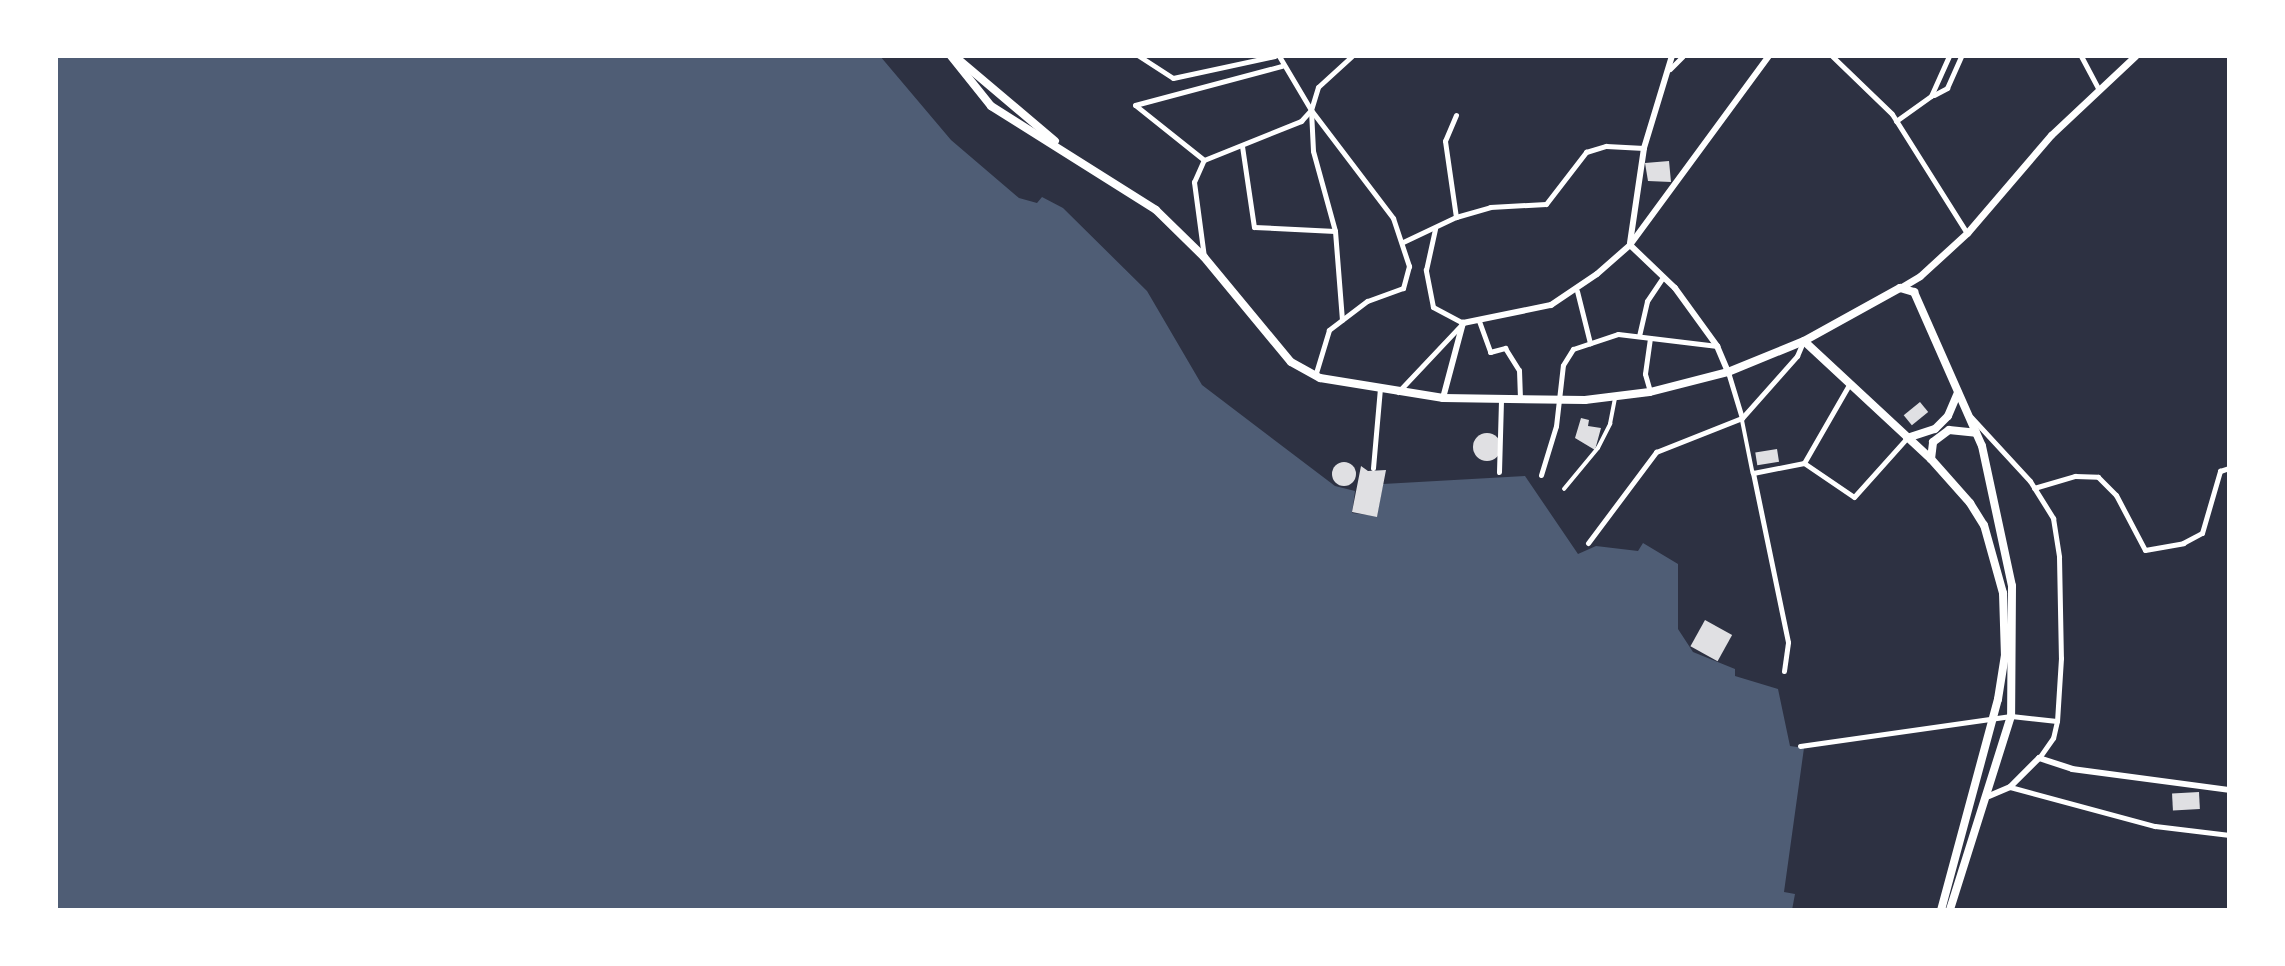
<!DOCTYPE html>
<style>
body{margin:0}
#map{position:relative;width:2285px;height:966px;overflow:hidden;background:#2d3142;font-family:Commissioner,sans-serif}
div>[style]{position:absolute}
.water>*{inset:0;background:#4f5d75}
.building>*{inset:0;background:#e0e0e3;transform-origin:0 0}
.round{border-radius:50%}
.pedestrian>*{height:3.5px;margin:-1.75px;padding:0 1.75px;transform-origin:1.75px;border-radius:1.75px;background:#fff}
.minor>*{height:5px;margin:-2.5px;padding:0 2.5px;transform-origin:2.5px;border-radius:2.5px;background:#fff}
.tertiary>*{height:6px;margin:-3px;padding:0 3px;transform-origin:3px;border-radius:3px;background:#fff}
.secondary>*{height:7px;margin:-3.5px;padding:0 3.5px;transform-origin:3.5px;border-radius:3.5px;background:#fff}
.primary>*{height:8px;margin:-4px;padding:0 4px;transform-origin:4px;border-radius:4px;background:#fff}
span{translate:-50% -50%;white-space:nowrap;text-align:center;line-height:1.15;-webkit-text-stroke:7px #fff;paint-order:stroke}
.frame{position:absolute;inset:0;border:58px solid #fff;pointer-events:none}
</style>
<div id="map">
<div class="water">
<i style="clip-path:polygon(56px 56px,880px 56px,951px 140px,1019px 198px,1037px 203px,1042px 197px,1063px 208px,1147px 291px,1202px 385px,1335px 486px,1355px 491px,1352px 513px,1377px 516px,1383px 484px,1525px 476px,1578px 554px,1596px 546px,1638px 551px,1643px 543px,1678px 564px,1678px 629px,1693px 652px,1735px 669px,1735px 676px,1778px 689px,1790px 746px,1804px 748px,1784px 892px,1795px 894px,1792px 910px,56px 910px)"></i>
</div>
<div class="building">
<i style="clip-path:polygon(1669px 161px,1671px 182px,1648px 181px,1645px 163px)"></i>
<i style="left:1920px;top:402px;width:13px;height:21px;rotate:51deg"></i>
<i style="clip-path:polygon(1581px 418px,1589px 420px,1588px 426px,1601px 428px,1595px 450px,1575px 438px)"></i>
<i class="round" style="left:1473px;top:433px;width:28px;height:28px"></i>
<i style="left:1777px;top:449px;width:13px;height:22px;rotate:81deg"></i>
<i class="round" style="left:1332px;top:462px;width:24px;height:24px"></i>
<i style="clip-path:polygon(1361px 466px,1368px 471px,1386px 470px,1377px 517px,1352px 512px)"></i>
<i style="left:1705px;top:620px;width:31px;height:30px;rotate:29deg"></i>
<i style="left:2199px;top:792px;width:17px;height:27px;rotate:87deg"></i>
</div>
<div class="pedestrian">
<i style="left:1742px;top:418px;width:56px;rotate:78.7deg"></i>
<i style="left:1564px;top:489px;width:53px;rotate:-50.3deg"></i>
<i style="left:1598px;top:448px;width:27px;rotate:-63deg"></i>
<i style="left:1610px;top:424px;width:26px;rotate:-79deg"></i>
</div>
<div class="minor">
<i style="left:1139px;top:56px;width:40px;rotate:32.9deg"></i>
<i style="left:1173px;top:78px;width:104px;rotate:-12.2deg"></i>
<i style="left:1279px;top:56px;width:63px;rotate:59.3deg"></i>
<i style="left:1311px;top:110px;width:136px;rotate:52.8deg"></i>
<i style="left:1393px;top:218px;width:51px;rotate:71.6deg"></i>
<i style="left:1409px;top:266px;width:23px;rotate:105deg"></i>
<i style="left:1403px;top:288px;width:38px;rotate:160deg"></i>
<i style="left:1367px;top:301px;width:48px;rotate:142.7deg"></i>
<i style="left:1329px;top:330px;width:48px;rotate:106.9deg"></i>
<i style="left:1832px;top:56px;width:83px;rotate:44deg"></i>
<i style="left:1892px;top:114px;width:141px;rotate:57.8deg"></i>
<i style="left:2081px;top:56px;width:38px;rotate:62deg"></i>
<i style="left:1670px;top:69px;width:18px;rotate:-45deg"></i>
<i style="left:1934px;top:95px;width:15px;rotate:-28deg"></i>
<i style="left:1947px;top:88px;width:35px;rotate:-66deg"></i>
<i style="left:1311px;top:110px;width:24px;rotate:-73deg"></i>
<i style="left:1318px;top:87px;width:46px;rotate:-42.4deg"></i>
<i style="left:1456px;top:115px;width:28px;rotate:113deg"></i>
<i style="left:1445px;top:141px;width:77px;rotate:81.8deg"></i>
<i style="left:1896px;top:121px;width:43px;rotate:-35.5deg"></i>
<i style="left:1931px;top:96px;width:44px;rotate:-65.8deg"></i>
<i style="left:1242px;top:146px;width:82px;rotate:81.6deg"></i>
<i style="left:1254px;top:227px;width:81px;rotate:2.8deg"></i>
<i style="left:1335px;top:231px;width:89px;rotate:85.5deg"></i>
<i style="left:1204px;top:160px;width:88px;rotate:-141.4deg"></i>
<i style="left:1135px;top:105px;width:152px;rotate:-14.9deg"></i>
<i style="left:1403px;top:242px;width:59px;rotate:-25.3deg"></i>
<i style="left:1456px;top:217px;width:35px;rotate:-16deg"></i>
<i style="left:1490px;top:207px;width:56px;rotate:-3.1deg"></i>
<i style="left:1546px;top:204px;width:66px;rotate:-52.4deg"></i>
<i style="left:1586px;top:152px;width:21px;rotate:-17deg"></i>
<i style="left:1606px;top:146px;width:38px;rotate:3deg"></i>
<i style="left:1204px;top:257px;width:76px;rotate:-97.6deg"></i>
<i style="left:1194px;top:182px;width:24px;rotate:-66deg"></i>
<i style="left:1204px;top:160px;width:105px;rotate:-21.9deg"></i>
<i style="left:1301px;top:121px;width:15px;rotate:-48deg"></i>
<i style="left:1311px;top:110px;width:41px;rotate:87.2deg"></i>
<i style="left:1313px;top:151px;width:83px;rotate:74.6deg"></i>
<i style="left:1577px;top:291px;width:54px;rotate:76deg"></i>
<i style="left:1479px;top:321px;width:33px;rotate:70deg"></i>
<i style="left:1490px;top:352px;width:16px;rotate:-15deg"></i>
<i style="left:1505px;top:348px;width:26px;rotate:58deg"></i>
<i style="left:1519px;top:370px;width:30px;rotate:88deg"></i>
<i style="left:1639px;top:336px;width:36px;rotate:-77deg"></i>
<i style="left:1647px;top:301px;width:29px;rotate:-56deg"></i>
<i style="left:1650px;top:338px;width:36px;rotate:98deg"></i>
<i style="left:1645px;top:374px;width:19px;rotate:74deg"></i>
<i style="left:1728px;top:372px;width:48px;rotate:73.1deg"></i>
<i style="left:1398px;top:392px;width:95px;rotate:-46.7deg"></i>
<i style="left:1463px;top:323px;width:34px;rotate:-152deg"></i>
<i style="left:1433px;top:307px;width:38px;rotate:-101deg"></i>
<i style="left:1426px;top:270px;width:42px;rotate:-77.6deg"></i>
<i style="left:1971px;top:417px;width:87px;rotate:47.3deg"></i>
<i style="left:2030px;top:481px;width:44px;rotate:58.1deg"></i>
<i style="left:2053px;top:518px;width:39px;rotate:81deg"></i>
<i style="left:2059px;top:557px;width:101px;rotate:88.9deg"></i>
<i style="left:2061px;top:658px;width:63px;rotate:93.6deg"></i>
<i style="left:2057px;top:721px;width:17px;rotate:103deg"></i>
<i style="left:2053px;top:738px;width:24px;rotate:125deg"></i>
<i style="left:1804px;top:463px;width:92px;rotate:-60.1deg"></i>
<i style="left:1373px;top:468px;width:80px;rotate:-85deg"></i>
<i style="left:1499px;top:472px;width:73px;rotate:-88.4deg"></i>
<i style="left:1541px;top:475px;width:51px;rotate:-73deg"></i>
<i style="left:1556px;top:426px;width:61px;rotate:-83.5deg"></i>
<i style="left:1563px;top:365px;width:19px;rotate:-58deg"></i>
<i style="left:1573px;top:349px;width:47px;rotate:-18.4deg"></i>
<i style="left:1618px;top:334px;width:100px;rotate:6.9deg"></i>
<i style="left:2034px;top:488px;width:43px;rotate:-16.3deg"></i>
<i style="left:2075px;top:476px;width:23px;rotate:2deg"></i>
<i style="left:2098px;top:477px;width:25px;rotate:45deg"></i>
<i style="left:2116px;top:495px;width:62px;rotate:62.2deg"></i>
<i style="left:2145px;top:550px;width:39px;rotate:-10deg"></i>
<i style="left:2183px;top:543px;width:21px;rotate:-28deg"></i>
<i style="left:2202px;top:533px;width:65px;rotate:-73.8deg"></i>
<i style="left:2220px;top:471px;width:9px;rotate:-18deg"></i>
<i style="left:1588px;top:543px;width:114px;rotate:-53.2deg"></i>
<i style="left:1656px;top:452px;width:92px;rotate:-21.6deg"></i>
<i style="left:1742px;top:418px;width:83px;rotate:-48.4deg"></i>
<i style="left:1797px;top:356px;width:15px;rotate:-67deg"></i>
<i style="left:1784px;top:671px;width:29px;rotate:-82deg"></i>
<i style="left:1788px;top:642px;width:173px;rotate:-101.7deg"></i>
<i style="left:1753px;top:473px;width:52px;rotate:-11.1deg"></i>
<i style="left:1804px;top:463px;width:60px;rotate:34.2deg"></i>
<i style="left:1854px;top:497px;width:79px;rotate:-48.1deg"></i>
<i style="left:1800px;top:746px;width:213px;rotate:-8.1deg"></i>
<i style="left:2011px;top:716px;width:46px;rotate:6.2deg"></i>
<i style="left:2010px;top:787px;width:150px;rotate:15.1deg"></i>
<i style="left:2155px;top:826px;width:75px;rotate:6.9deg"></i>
</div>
<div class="tertiary">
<i style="left:1630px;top:243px;width:96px;rotate:-81.6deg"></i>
<i style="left:1644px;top:148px;width:96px;rotate:-73.1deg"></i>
<i style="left:1630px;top:245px;width:62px;rotate:43.7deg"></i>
<i style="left:1675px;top:288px;width:72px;rotate:54.1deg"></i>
<i style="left:1717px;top:346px;width:28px;rotate:67deg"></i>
<i style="left:1443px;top:398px;width:78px;rotate:-75.1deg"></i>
<i style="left:1463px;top:323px;width:90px;rotate:-11.6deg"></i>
<i style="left:1551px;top:305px;width:55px;rotate:-34deg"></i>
<i style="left:1597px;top:274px;width:44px;rotate:-41.3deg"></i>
<i style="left:1630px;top:245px;width:235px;rotate:-53.7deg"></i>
<i style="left:1989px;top:796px;width:23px;rotate:-23deg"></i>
<i style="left:2010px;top:787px;width:41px;rotate:-45deg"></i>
<i style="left:2039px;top:758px;width:35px;rotate:18deg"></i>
<i style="left:2072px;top:769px;width:158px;rotate:7.6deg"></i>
</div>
<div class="secondary">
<i style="left:1900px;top:288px;width:23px;rotate:-31deg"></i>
<i style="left:1920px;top:276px;width:64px;rotate:-42.5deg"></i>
<i style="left:1967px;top:233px;width:129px;rotate:-49.4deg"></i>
<i style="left:2051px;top:135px;width:115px;rotate:-43.2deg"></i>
</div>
<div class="primary">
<i style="left:951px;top:56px;width:64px;rotate:51.3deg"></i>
<i style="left:991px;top:106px;width:195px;rotate:32.2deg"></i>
<i style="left:1156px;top:210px;width:67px;rotate:44.4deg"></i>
<i style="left:1204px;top:257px;width:136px;rotate:50.4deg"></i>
<i style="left:1291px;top:362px;width:33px;rotate:29deg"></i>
<i style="left:1320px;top:378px;width:125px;rotate:9.2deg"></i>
<i style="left:1443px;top:398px;width:142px;rotate:0.8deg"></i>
<i style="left:1585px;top:400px;width:65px;rotate:-7deg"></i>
<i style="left:1650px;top:392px;width:81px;rotate:-14.4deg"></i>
<i style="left:1728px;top:372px;width:82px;rotate:-22.2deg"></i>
<i style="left:1804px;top:341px;width:110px;rotate:-28.9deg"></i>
<i style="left:1900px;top:288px;width:15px;rotate:16deg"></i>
<i style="left:1914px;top:292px;width:168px;rotate:66.2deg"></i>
<i style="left:1982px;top:446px;width:143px;rotate:77.9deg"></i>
<i style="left:2012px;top:586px;width:130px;rotate:90.4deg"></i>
<i style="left:2011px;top:716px;width:203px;rotate:107.5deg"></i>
<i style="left:958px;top:59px;width:127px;rotate:40.2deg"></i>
<i style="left:1804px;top:341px;width:173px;rotate:42.9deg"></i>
<i style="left:1931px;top:459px;width:59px;rotate:48.4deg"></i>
<i style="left:1970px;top:503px;width:26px;rotate:58deg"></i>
<i style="left:1984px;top:525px;width:71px;rotate:74.4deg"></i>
<i style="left:2003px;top:593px;width:62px;rotate:88.2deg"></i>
<i style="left:2005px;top:655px;width:45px;rotate:99deg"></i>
<i style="left:1998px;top:699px;width:219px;rotate:105.1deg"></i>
<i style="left:1907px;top:438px;width:29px;rotate:-18deg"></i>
<i style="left:1935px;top:429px;width:18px;rotate:-45deg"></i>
<i style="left:1948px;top:416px;width:25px;rotate:-67deg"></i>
<i style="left:1931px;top:459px;width:17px;rotate:-83deg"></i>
<i style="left:1933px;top:442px;width:20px;rotate:-37deg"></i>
<i style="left:1949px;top:430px;width:27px;rotate:6deg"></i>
</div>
<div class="frame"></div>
</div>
